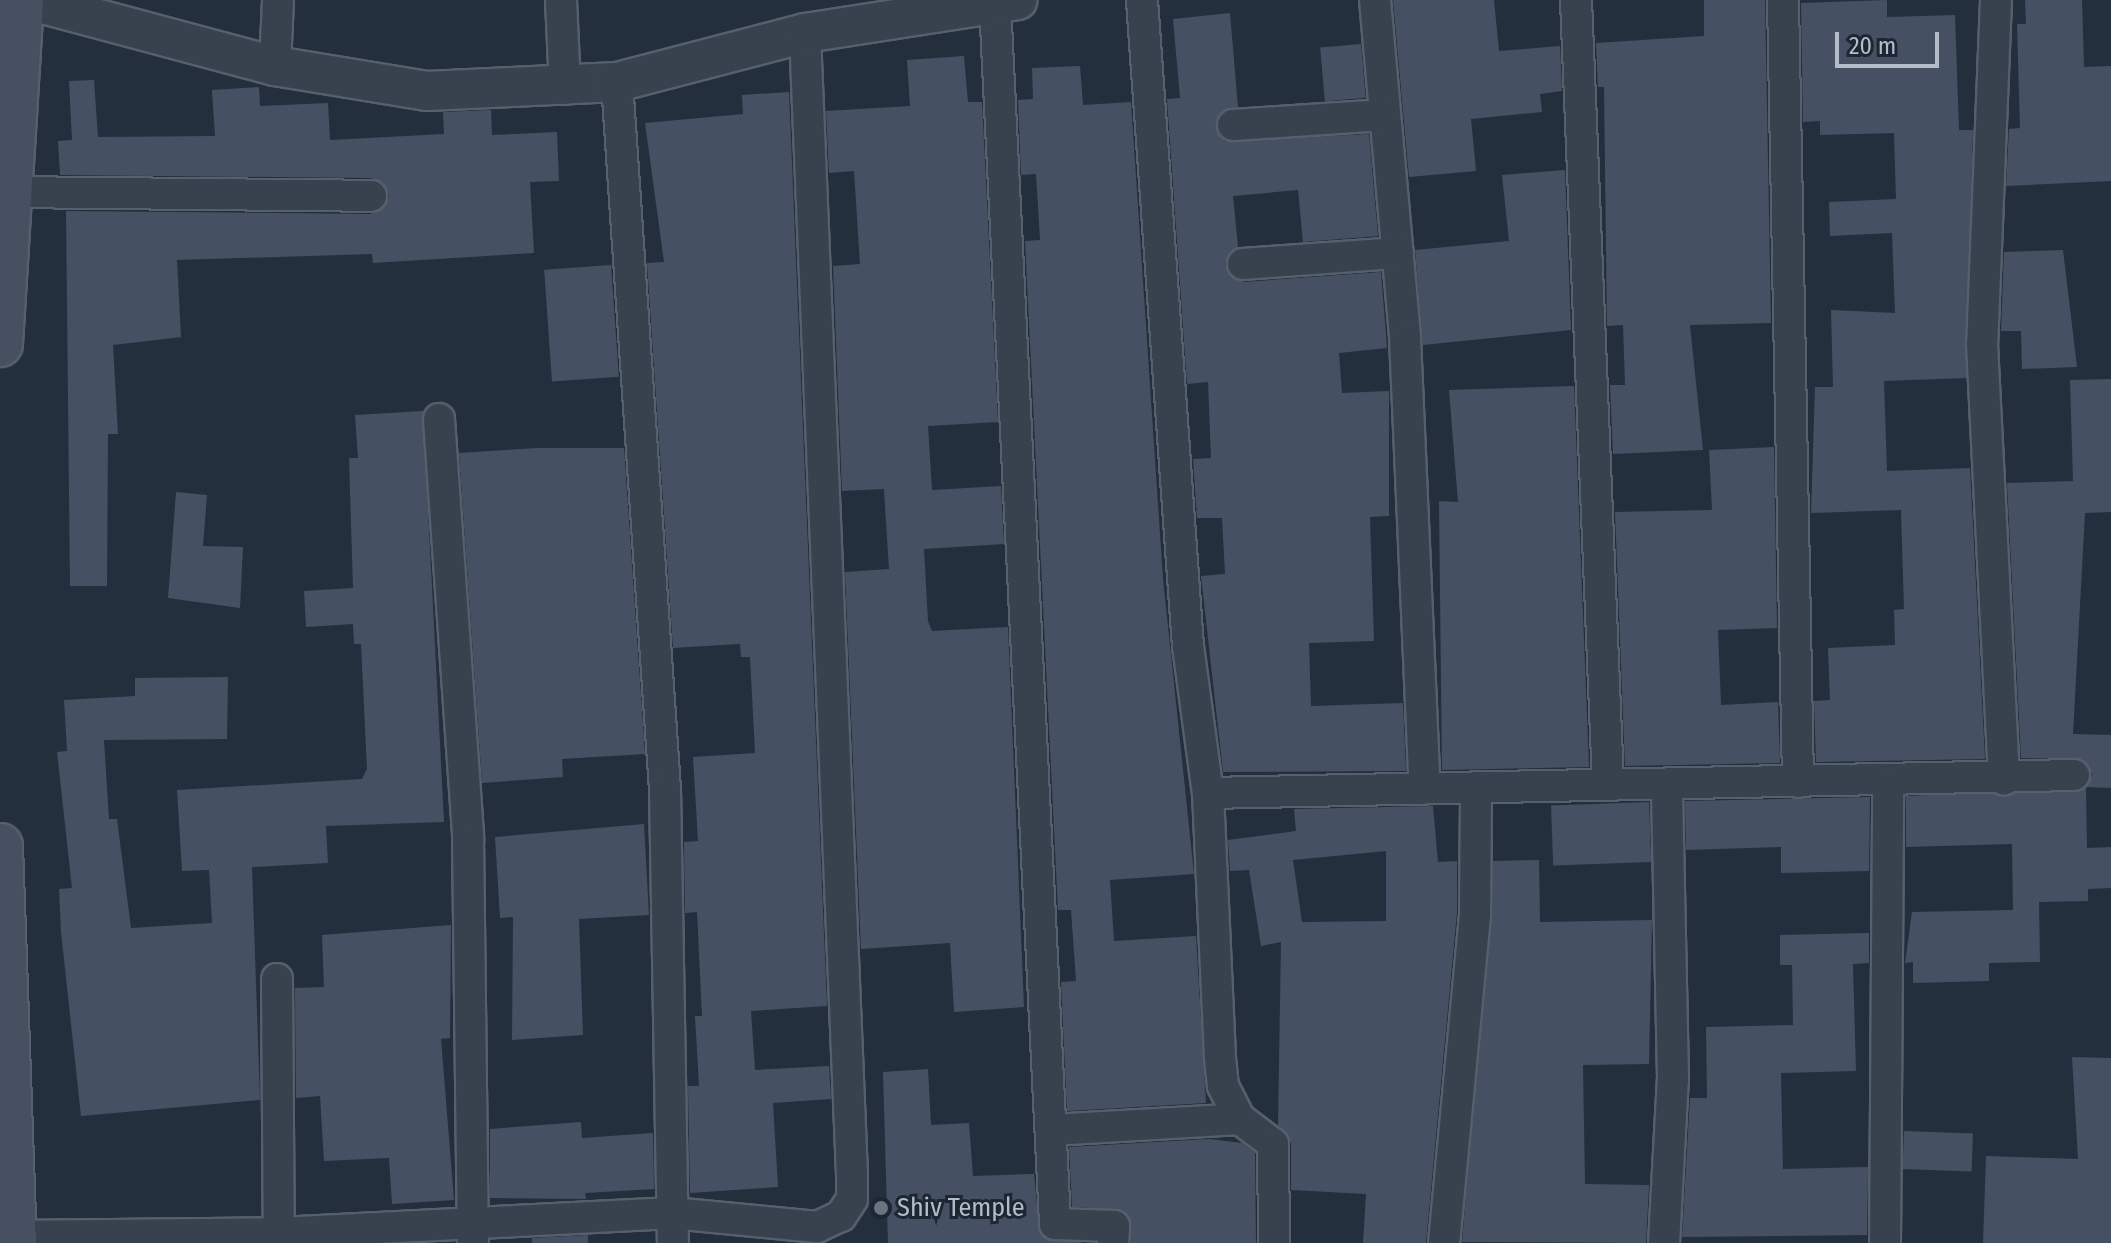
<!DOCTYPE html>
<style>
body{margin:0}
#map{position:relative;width:2111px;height:1243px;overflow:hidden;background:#242f3e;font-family:"Fira Sans Condensed",sans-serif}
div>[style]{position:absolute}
.building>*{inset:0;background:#455162;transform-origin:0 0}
.roads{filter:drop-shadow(2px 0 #565f6c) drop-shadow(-2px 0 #565f6c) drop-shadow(0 2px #565f6c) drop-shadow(0 -2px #565f6c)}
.minor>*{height:30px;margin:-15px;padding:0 15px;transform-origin:15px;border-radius:15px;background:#38414e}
.tertiary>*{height:38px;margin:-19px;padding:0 19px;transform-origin:19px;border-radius:19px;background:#38414e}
.secondary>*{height:44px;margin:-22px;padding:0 22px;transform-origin:22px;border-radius:22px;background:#465061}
.dots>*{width:22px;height:22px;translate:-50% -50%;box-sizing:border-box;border:4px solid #1d2633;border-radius:50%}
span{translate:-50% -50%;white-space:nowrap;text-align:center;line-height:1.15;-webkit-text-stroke:6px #1d2633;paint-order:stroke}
.poi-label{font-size:26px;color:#b4bcc9}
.left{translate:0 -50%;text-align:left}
.scale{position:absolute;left:1835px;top:32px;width:104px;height:36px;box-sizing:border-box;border:4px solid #b4bcc9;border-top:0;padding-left:10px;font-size:24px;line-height:28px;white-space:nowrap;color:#b4bcc9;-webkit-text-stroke:6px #1d2633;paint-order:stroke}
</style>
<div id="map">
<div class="building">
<i style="clip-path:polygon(1393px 0,1494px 0,1499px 51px,1560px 46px,1562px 91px,1540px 94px,1542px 112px,1471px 119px,1476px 171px,1409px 177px)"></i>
<i style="clip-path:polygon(1704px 0,1765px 0,1771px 323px,1690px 325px,1703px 450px,1613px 454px,1610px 385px,1625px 385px,1623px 325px,1607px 326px,1604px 87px,1598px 87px,1596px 43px,1704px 36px)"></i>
<i style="clip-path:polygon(1887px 0,1887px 17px,1955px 15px,1959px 130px,1973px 130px,1966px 378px,1884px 381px,1887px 471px,1970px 468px,1985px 759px,1816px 762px,1814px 701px,1830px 700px,1828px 648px,1895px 645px,1894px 610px,1904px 609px,1901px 510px,1811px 513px,1815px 387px,1833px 387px,1831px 310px,1895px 313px,1892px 233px,1830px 236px,1829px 202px,1896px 199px,1894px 133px,1820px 135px,1820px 121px,1803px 122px,1801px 3px)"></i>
<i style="clip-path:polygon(2025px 0,2082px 0,2084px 67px,2111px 66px,2111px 181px,2006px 186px,2009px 129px,2020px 128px,2017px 24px,2026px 24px)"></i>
<i style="clip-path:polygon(1230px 13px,1238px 107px,1217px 118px,1224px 141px,1369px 134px,1378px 236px,1303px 242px,1298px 190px,1233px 196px,1238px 247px,1225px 264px,1244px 282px,1381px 272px,1387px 348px,1339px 353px,1342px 393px,1389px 391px,1389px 516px,1370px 517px,1374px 641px,1309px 643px,1311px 706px,1403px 703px,1406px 771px,1223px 772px,1201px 576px,1225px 574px,1222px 518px,1197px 518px,1193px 459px,1211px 458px,1208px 382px,1187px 384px,1167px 99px,1180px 98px,1173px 19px)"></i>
<i style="left:1361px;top:44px;width:54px;height:41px;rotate:85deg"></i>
<i style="clip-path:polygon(964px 56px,968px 102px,982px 102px,998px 422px,928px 426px,932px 490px,1001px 486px,1004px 544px,924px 549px,928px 621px,932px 631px,1008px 627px,1024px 1007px,954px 1012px,950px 943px,861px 949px,845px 572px,889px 569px,884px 489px,842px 491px,833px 266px,860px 264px,854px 171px,829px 173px,826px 111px,910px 106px,907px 60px)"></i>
<i style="clip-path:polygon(1080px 66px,1083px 105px,1131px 102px,1163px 579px,1194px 874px,1110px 880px,1114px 941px,1196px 936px,1206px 1103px,1067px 1111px,1061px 982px,1076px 981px,1071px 910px,1058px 910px,1025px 241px,1040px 240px,1036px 174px,1021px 175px,1018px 100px,1033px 99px,1032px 68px)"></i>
<i style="clip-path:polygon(94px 80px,98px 137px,215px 136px,212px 90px,259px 87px,260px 106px,328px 103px,330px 140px,444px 134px,443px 112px,491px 110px,492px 135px,557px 132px,559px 181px,530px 182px,534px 253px,373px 263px,372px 254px,177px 260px,181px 337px,113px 345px,118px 434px,108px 434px,107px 586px,70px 586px,66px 211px,371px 214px,389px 197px,371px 178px,60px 175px,58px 141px,72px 140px,69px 81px)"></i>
<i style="clip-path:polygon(789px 92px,827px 1006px,751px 1011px,755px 1070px,829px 1066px,831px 1099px,773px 1103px,778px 1187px,690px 1193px,688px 1086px,699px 1086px,695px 1016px,702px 1016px,697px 912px,685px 913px,684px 842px,698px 841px,693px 757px,755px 753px,750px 657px,741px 657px,740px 644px,673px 648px,647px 263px,664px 262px,645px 123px,743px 114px,742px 95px)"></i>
<i style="clip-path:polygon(1565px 170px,1571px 330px,1423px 345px,1415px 250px,1509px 241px,1502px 175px)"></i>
<i style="clip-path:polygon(2063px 250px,2077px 367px,2022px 369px,2021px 331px,2001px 331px,2004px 252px)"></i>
<i style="left:611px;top:265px;width:112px;height:67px;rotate:86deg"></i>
<i style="clip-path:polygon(2111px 379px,2111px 512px,2085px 513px,2073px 734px,2111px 735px,2111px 788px,2086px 787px,2092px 774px,2082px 759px,2021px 758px,2007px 483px,2073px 481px,2070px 380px)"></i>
<i style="clip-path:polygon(1574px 386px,1589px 767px,1442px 770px,1439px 501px,1458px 502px,1449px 390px)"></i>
<i style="clip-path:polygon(423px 411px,444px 822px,326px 826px,328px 863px,252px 867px,260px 1100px,81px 1116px,61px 932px,59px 889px,72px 888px,57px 752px,67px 751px,64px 700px,135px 696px,135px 678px,228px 677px,227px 739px,104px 740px,109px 819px,117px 819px,131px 928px,212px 923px,209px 870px,182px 871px,177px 790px,362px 779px,367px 769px,361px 644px,354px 644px,353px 624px,306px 627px,304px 591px,353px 588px,349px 458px,358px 458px,355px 415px)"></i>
<i style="clip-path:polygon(1774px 447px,1777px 628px,1718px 630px,1721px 705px,1778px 702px,1780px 763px,1625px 766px,1615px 512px,1712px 510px,1709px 450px)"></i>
<i style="clip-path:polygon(537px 448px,624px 448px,645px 754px,562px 759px,563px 777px,482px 783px,459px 453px)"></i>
<i style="clip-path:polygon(176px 492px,207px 495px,203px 546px,243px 547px,240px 608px,168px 598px)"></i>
<i style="clip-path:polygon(2086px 788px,2087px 848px,2111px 847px,2111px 888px,2088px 889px,2088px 901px,2039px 902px,2040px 962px,1989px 963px,1989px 981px,1913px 983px,1913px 962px,1905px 963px,1912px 912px,2013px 910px,2012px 844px,1906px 847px,1906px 796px)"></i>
<i style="clip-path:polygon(1870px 797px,1869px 871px,1781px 873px,1781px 847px,1686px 850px,1685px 801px)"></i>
<i style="left:1649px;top:802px;width:60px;height:98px;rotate:88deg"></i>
<i style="clip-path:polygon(evenodd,1433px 806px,1438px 862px,1457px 861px,1457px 912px,1426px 1243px,1363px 1243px,1366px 1194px,1291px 1190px,1291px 1143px,1278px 1126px,1281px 942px,1261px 946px,1249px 870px,1230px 871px,1228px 840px,1296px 831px,1294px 809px,1433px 806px,1386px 851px,1386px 921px,1302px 922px,1293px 860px,1386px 851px)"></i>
<i style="clip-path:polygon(644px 824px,649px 915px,579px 919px,583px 1035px,512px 1040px,513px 917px,500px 918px,495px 837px)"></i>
<i style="clip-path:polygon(1539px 860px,1540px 922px,1652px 920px,1649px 1064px,1583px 1065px,1585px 1184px,1649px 1185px,1646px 1243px,1462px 1242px,1493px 861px)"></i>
<i style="clip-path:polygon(451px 925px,450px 1038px,441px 1039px,454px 1200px,392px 1204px,389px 1158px,324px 1161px,320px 1096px,296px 1098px,295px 988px,324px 987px,322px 935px)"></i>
<i style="clip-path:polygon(1869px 933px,1869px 963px,1853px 964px,1856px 1071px,1781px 1073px,1783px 1169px,1868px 1167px,1867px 1235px,1682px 1237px,1690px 1098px,1707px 1098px,1706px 1027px,1793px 1025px,1792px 965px,1780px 965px,1780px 935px)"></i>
<i style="clip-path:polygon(2072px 1057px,2111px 1058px,2111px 1243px,1983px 1243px,1986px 1156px,2078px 1159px)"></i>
<i style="clip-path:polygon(928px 1069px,931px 1125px,969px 1123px,973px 1176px,1034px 1174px,1040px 1234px,1084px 1243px,888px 1243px,883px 1072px)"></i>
<i style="clip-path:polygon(581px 1122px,582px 1138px,653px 1133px,654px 1189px,585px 1193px,586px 1199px,490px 1198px,490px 1129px)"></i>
<i style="left:1904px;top:1131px;width:69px;height:38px;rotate:2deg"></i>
<i style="clip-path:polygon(1209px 1139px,1242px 1143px,1255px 1153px,1256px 1243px,1131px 1243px,1123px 1210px,1072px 1207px,1069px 1147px)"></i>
<i style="clip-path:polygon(588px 1235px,588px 1243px,532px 1243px,532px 1238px)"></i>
</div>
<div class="roads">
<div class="minor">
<i style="left:561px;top:0;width:89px;rotate:87.4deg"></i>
<i style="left:1142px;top:0;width:648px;rotate:85.93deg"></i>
<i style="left:1188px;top:646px;width:148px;rotate:82.3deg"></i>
<i style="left:1208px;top:793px;width:265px;rotate:87.4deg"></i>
<i style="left:1220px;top:1058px;width:28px;rotate:84deg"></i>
<i style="left:1223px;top:1086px;width:37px;rotate:63deg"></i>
<i style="left:1375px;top:0;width:339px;rotate:84.9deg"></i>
<i style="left:1405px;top:338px;width:451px;rotate:87.5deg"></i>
<i style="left:1576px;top:0;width:783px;rotate:87.66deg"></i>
<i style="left:1783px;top:0;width:782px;rotate:88.9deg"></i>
<i style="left:1996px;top:0;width:344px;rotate:92.3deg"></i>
<i style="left:1982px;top:344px;width:436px;rotate:87.1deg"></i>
<i style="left:995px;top:4px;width:1221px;rotate:87.18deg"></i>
<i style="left:1055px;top:1224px;width:59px;rotate:1.9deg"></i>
<i style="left:1114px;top:1226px;width:17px;rotate:93deg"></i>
<i style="left:275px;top:66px;width:66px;rotate:-87.4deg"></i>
<i style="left:617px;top:82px;width:709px;rotate:86.12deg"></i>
<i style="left:665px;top:789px;width:454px;rotate:89deg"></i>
<i style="left:1233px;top:125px;width:152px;rotate:-3.8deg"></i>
<i style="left:7px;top:192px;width:364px;rotate:0.6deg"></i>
<i style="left:1243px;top:264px;width:155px;rotate:-4.1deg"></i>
<i style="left:439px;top:419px;width:420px;rotate:86deg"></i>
<i style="left:468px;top:838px;width:405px;rotate:89.3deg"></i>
<i style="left:1208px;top:793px;width:866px;rotate:-1.19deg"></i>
<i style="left:277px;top:979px;width:264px;rotate:89.6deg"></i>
<i style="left:1051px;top:1130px;width:189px;rotate:-3.3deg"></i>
<i style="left:1240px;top:1119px;width:41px;rotate:37.1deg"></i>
<i style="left:1273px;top:1144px;width:99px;rotate:89.4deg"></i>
<i style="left:0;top:1228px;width:16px;rotate:30deg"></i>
<i style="left:14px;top:1236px;width:265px;rotate:-0.6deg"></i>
<i style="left:279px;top:1233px;width:394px;rotate:-2.9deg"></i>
<i style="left:672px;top:1213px;width:146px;rotate:5.5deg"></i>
<i style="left:817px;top:1227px;width:26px;rotate:-25deg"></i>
<i style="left:841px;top:1216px;width:20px;rotate:-57deg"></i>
<i style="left:852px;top:1199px;width:24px;rotate:-90deg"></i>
<i style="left:852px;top:1175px;width:1143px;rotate:-92.36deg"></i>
<i style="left:1444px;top:1243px;width:331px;rotate:-84.6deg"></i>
<i style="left:1475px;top:913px;width:126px;rotate:-89.5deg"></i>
<i style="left:1664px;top:1243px;width:165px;rotate:-86.9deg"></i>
<i style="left:1673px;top:1078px;width:294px;rotate:-91.2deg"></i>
<i style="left:1885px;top:1243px;width:462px;rotate:-89.6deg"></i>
</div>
<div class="tertiary">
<i style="left:28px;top:0;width:256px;rotate:15deg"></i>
<i style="left:275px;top:66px;width:154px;rotate:9.3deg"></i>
<i style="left:427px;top:91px;width:190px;rotate:-2.7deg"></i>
<i style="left:617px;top:82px;width:194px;rotate:-14.6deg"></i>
<i style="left:805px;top:33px;width:215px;rotate:-8.8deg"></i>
</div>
<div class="secondary">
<i style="left:0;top:344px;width:345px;rotate:-86.5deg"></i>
<i style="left:0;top:846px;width:397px;rotate:88deg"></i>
</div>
</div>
<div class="dots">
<i style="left:881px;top:1208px;background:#6b7280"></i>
</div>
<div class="poi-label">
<span class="left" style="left:897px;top:1208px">Shiv Temple</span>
</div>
<div class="scale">20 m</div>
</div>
